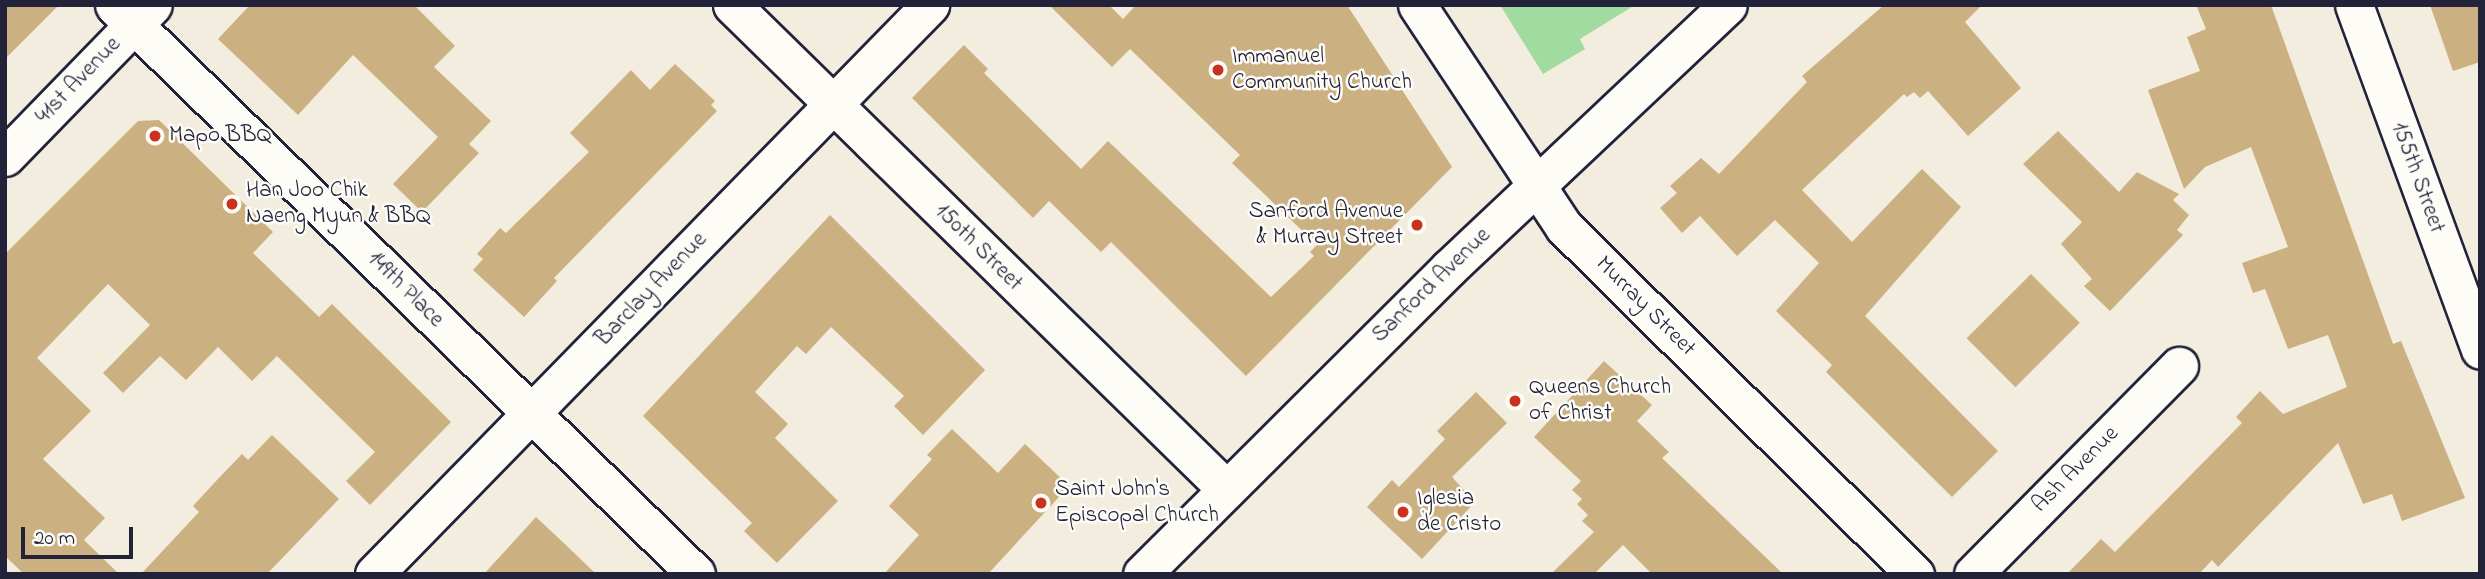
<!DOCTYPE html>
<style>
body{margin:0}
#map{position:relative;width:2485px;height:579px;overflow:hidden;background:#f3eddf;font-family:"Indie Flower",sans-serif}
div>[style]{position:absolute}
.green>*{inset:0;background:#a2db9f}
.building>*{inset:0;background:#cbb081;transform-origin:0 0}
.roads{filter:drop-shadow(2px 0 #22223b) drop-shadow(-2px 0 #22223b) drop-shadow(0 2px #22223b) drop-shadow(0 -2px #22223b)}
.minor>*{height:37px;margin:-18.5px;padding:0 18.5px;transform-origin:18.5px;border-radius:18.5px;background:#fdfcf7}
.dots>*{width:19px;height:19px;translate:-50% -50%;box-sizing:border-box;border:4px solid #fdfcf7;border-radius:50%}
span{translate:-50% -50%;white-space:nowrap;text-align:center;line-height:1.15;-webkit-text-stroke:5px #fdfcf7;paint-order:stroke}
.poi-label{font-size:23px;color:#22223b}
.left{translate:0 -50%;text-align:left}
.right{translate:-100% -50%;text-align:right}
.street-label{font-size:23px;color:#22223b}
.frame{position:absolute;inset:0;border:7px solid #22223b;pointer-events:none}
.scale{position:absolute;left:21px;top:527px;width:112px;height:32px;box-sizing:border-box;border:4px solid #22223b;border-top:0;padding-left:9px;font-size:21px;line-height:24px;white-space:nowrap;color:#22223b;-webkit-text-stroke:5px #fdfcf7;paint-order:stroke}
</style>
<div id="map">
<div class="green">
<i style="clip-path:polygon(1500px 5px,1635px 5px,1580px 39px,1585px 49px,1543px 74px)"></i>
</div>
<div class="building">
<i style="clip-path:polygon(5px 5px,59px 5px,5px 59px)"></i>
<i style="clip-path:polygon(250px 5px,414px 5px,455px 46px,434px 67px,491px 121px,469px 144px,479px 153px,422px 212px,393px 184px,438px 137px,353px 55px,298px 115px,218px 39px)"></i>
<i style="clip-path:polygon(1049px 5px,1109px 5px,1123px 19px,1136px 5px,1347px 5px,1452px 167px,1246px 376px,1111px 242px,1101px 252px,1049px 201px,1033px 218px,912px 98px,964px 45px,988px 69px,984px 73px,1081px 169px,1108px 141px,1271px 297px,1314px 256px,1310px 252px,1317px 245px,1232px 163px,1240px 155px,1130px 49px,1112px 67px)"></i>
<i style="clip-path:polygon(1884px 5px,1982px 5px,1965px 22px,2021px 88px,1968px 136px,1928px 91px,1920px 98px,1914px 92px,1907px 97px,1904px 94px,1802px 190px,1852px 242px,1922px 169px,1961px 207px,1865px 316px,1998px 451px,1952px 497px,1826px 372px,1832px 365px,1776px 311px,1819px 263px,1775px 220px,1737px 256px,1700px 216px,1682px 233px,1660px 208px,1677px 193px,1670px 186px,1701px 158px,1719px 174px,1807px 82px,1802px 76px)"></i>
<i style="clip-path:polygon(2196px 5px,2271px 5px,2393px 344px,2401px 341px,2465px 498px,2402px 521px,2392px 494px,2363px 504px,2338px 443px,2218px 567px,2212px 560px,2199px 574px,2067px 574px,2101px 539px,2115px 552px,2242px 423px,2236px 417px,2260px 391px,2283px 414px,2347px 387px,2328px 335px,2288px 349px,2265px 289px,2253px 293px,2242px 263px,2288px 247px,2251px 147px,2205px 167px,2184px 189px,2148px 90px,2200px 71px,2187px 37px,2206px 29px)"></i>
<i style="clip-path:polygon(2430px 5px,2480px 5px,2480px 62px,2453px 71px)"></i>
<i style="clip-path:polygon(675px 64px,715px 101px,711px 105px,717px 111px,554px 278px,557px 281px,524px 317px,473px 270px,483px 259px,477px 254px,500px 228px,506px 233px,589px 152px,570px 133px,631px 70px,650px 90px)"></i>
<i style="clip-path:polygon(159px 120px,273px 232px,253px 253px,319px 317px,332px 304px,451px 422px,370px 505px,346px 481px,375px 452px,277px 356px,252px 381px,218px 347px,186px 380px,160px 356px,123px 393px,103px 373px,150px 325px,108px 284px,37px 358px,91px 411px,43px 459px,105px 518px,84px 540px,119px 574px,24px 574px,5px 556px,5px 254px,138px 121px)"></i>
<i style="clip-path:polygon(2058px 131px,2119px 192px,2137px 172px,2179px 194px,2173px 200px,2189px 215px,2177px 230px,2183px 235px,2110px 311px,2084px 286px,2092px 279px,2061px 244px,2082px 222px,2023px 164px)"></i>
<i style="clip-path:polygon(830px 215px,985px 370px,923px 435px,894px 406px,904px 396px,831px 327px,806px 354px,797px 346px,755px 392px,788px 424px,775px 438px,838px 501px,777px 563px,744px 531px,752px 523px,643px 416px)"></i>
<i style="left:2031px;top:274px;width:69px;height:91px;rotate:45deg"></i>
<i style="clip-path:polygon(1604px 361px,1652px 405px,1637px 421px,1669px 452px,1662px 458px,1783px 574px,1652px 574px,1623px 545px,1594px 574px,1551px 574px,1594px 532px,1582px 521px,1588px 515px,1577px 504px,1582px 499px,1572px 490px,1581px 481px,1534px 437px)"></i>
<i style="clip-path:polygon(1476px 392px,1507px 423px,1452px 477px,1475px 502px,1422px 559px,1367px 507px,1392px 480px,1399px 487px,1445px 439px,1437px 431px)"></i>
<i style="clip-path:polygon(952px 429px,998px 473px,1025px 444px,1069px 486px,988px 574px,884px 574px,919px 535px,889px 506px,932px 459px,927px 455px)"></i>
<i style="clip-path:polygon(272px 435px,339px 499px,267px 574px,141px 574px,199px 512px,193px 506px,217px 480px,242px 454px,248px 460px)"></i>
<i style="clip-path:polygon(536px 517px,568px 547px,596px 574px,484px 574px)"></i>
</div>
<div class="roads">
<div class="minor">
<i style="left:114px;top:5px;width:814px;rotate:44.35deg"></i>
<i style="left:732px;top:5px;width:692px;rotate:44.41deg"></i>
<i style="left:1417px;top:5px;width:266px;rotate:56.5deg"></i>
<i style="left:1564px;top:227px;width:494px;rotate:44.7deg"></i>
<i style="left:2354px;top:5px;width:367px;rotate:69.9deg"></i>
<i style="left:5px;top:157px;width:212px;rotate:-45.8deg"></i>
<i style="left:374px;top:574px;width:796px;rotate:-45.66deg"></i>
<i style="left:1142px;top:574px;width:433px;rotate:-44.9deg"></i>
<i style="left:1449px;top:268px;width:383px;rotate:-43.3deg"></i>
<i style="left:1973px;top:574px;width:293px;rotate:-45.3deg"></i>
</div>
</div>
<div class="dots">
<i style="left:1218px;top:70px;background:#c8321e"></i>
<i style="left:155px;top:136px;background:#c8321e"></i>
<i style="left:232px;top:204px;background:#c8321e"></i>
<i style="left:1417px;top:225px;background:#c8321e"></i>
<i style="left:1515px;top:401px;background:#c8321e"></i>
<i style="left:1041px;top:503px;background:#c8321e"></i>
<i style="left:1403px;top:512px;background:#c8321e"></i>
</div>
<div class="poi-label">
<span class="left" style="left:1232px;top:70px">Immanuel<br>Community Church</span>
<span class="left" style="left:169px;top:136px">Mapo BBQ</span>
<span class="left" style="left:246px;top:204px">Han Joo Chik<br>Naeng Myun &amp; BBQ</span>
<span class="right" style="left:1403px;top:225px">Sanford Avenue<br>&amp; Murray Street</span>
<span class="left" style="left:1529px;top:401px">Queens Church<br>of Christ</span>
<span class="left" style="left:1055px;top:503px">Saint John's<br>Episcopal Church</span>
<span class="left" style="left:1417px;top:512px">Iglesia<br>de Cristo</span>
</div>
<div class="street-label">
<span style="left:79px;top:81px;rotate:-46deg">41st Avenue</span>
<span style="left:2417px;top:178px;rotate:70deg">155th Street</span>
<span style="left:978px;top:248px;rotate:45deg">150th Street</span>
<span style="left:1432px;top:286px;rotate:-44deg">Sanford Avenue</span>
<span style="left:405px;top:290px;rotate:45deg">149th Place</span>
<span style="left:652px;top:290px;rotate:-46deg">Barclay Avenue</span>
<span style="left:1645px;top:307px;rotate:45deg">Murray Street</span>
<span style="left:2076px;top:470px;rotate:-45deg">Ash Avenue</span>
</div>
<div class="frame"></div>
<div class="scale">20 m</div>
</div>
